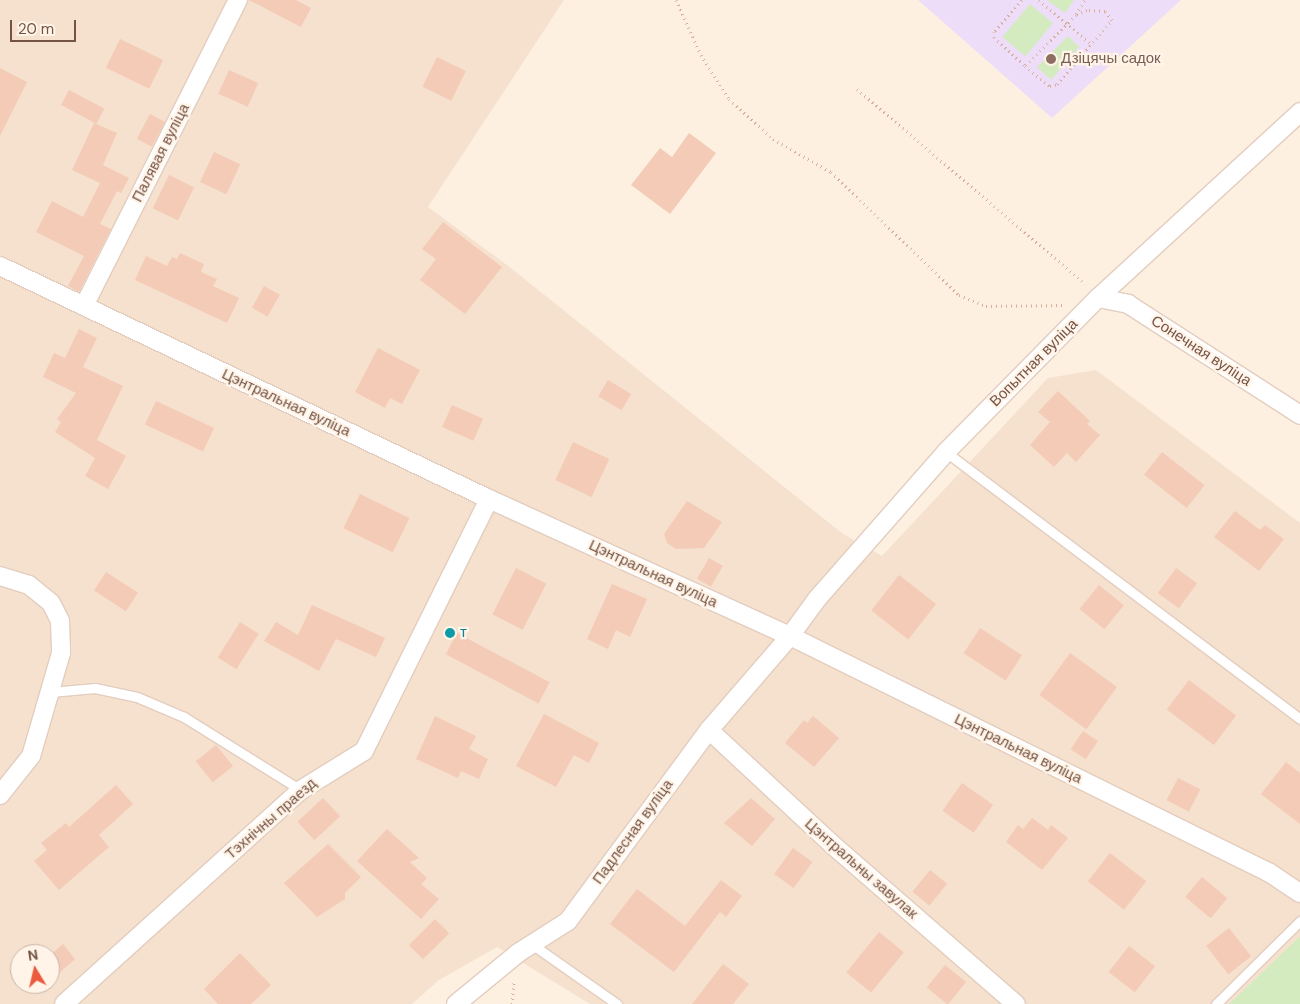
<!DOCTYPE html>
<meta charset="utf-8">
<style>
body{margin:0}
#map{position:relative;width:1300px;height:1004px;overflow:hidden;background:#fdf0e0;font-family:"DM Sans",sans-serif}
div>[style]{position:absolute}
.residential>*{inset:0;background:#f5e1ce}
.education>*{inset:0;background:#edddf9}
.green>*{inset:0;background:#d3ebbf;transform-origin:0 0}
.building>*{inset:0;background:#f4cbb7;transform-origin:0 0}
.path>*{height:3px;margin-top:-1.5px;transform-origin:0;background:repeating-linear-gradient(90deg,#d8ae9a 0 1px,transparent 0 5px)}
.roads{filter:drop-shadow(1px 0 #e3cdbf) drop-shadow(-1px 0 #e3cdbf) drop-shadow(0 1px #e3cdbf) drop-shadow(0 -1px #e3cdbf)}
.lane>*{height:9px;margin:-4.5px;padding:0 4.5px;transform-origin:4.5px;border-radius:4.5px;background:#fff}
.street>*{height:18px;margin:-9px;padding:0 9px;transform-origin:9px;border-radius:9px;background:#fff}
.dots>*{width:14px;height:14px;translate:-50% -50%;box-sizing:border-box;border:2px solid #fff4e7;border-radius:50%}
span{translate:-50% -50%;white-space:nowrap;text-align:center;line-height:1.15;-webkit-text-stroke:4.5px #fff4e7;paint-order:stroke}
.education-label{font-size:15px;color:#785e54}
.left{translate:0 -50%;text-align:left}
.street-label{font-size:15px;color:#755447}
.culture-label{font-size:15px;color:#0d838f}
.north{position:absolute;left:10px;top:944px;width:50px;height:50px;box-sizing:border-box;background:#fff4e7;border:1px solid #c8b4a7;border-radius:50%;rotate:351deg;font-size:14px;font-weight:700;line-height:20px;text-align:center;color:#755447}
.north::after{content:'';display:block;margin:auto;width:18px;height:22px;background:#ed5b3f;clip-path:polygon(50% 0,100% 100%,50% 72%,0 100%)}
.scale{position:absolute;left:10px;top:20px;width:66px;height:22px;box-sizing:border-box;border:2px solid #755447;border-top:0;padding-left:6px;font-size:15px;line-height:18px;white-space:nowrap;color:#755447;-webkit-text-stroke:4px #fff4e7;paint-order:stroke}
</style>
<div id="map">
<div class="residential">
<i style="clip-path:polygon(evenodd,0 0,564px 0,428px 207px,507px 265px,843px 534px,882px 556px,1048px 378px,1096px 370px,1300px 523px,1300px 936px,1229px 1004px,590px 1004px,497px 947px,439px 980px,412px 1004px,0 1004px,0 0,20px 954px,50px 954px,50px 984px,20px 984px,20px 954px)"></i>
</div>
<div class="education">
<i style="clip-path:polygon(918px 0,1181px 0,1052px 118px)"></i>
</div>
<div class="green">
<i style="clip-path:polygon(1047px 0,1074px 0,1065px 13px)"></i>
<i style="left:1030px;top:4px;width:30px;height:43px;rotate:40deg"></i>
<i style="clip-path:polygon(1068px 36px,1079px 47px,1051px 80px,1037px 67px)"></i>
<i style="clip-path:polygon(1300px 936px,1300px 1004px,1229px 1004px)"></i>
</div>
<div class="building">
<i style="clip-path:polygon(249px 0,296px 0,311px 8px,301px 27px)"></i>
<i style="left:120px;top:39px;width:48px;height:32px;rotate:26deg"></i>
<i style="left:437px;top:57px;width:32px;height:33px;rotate:26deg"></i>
<i style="clip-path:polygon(0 68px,27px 82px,0 136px)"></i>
<i style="left:229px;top:70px;width:32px;height:26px;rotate:24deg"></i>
<i style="left:69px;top:90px;width:40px;height:17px;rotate:28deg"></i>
<i style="left:150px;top:114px;width:17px;height:28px;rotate:28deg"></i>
<i style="clip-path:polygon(94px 123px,117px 133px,103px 165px,129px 178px,121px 193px,117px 191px,100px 224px,111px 229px,79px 292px,68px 286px,84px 256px,36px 232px,52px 201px,83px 217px,100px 183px,72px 170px)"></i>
<i style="clip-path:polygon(689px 133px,716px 153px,670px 214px,631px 185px,660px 148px,672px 157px)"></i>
<i style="left:214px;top:152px;width:29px;height:33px;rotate:25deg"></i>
<i style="left:169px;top:175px;width:28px;height:37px;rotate:26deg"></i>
<i style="clip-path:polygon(443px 222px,502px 267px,465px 314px,420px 280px,436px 259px,422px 249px)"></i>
<i style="clip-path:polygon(180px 253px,204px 264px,201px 272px,217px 279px,213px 286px,239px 298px,227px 323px,135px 280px,146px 256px,167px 266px,172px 257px,177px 259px)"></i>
<i style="left:264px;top:286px;width:18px;height:25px;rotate:29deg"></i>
<i style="clip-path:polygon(79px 329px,97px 338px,83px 367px,123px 386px,97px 440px,126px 456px,108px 489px,85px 476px,95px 458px,55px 432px,61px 422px,57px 419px,76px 393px,43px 377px,54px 353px,65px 358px)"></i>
<i style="clip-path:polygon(378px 348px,420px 370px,402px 404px,390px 398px,385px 408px,355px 392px)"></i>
<i style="left:608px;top:380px;width:27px;height:19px;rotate:31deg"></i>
<i style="clip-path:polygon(1058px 391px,1090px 421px,1087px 424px,1100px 435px,1076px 462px,1067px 453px,1054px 467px,1030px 445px,1050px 422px,1038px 412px)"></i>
<i style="left:156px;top:401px;width:64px;height:26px;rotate:25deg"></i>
<i style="left:452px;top:405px;width:34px;height:24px;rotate:24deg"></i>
<i style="left:573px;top:442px;width:40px;height:42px;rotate:25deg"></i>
<i style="left:1162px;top:452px;width:54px;height:29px;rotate:38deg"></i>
<i style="left:360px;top:494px;width:55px;height:38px;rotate:26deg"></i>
<i style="clip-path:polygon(687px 501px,722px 522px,704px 548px,676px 549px,667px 543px,664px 534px)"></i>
<i style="clip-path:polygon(1235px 511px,1260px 530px,1265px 525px,1284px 539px,1259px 571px,1214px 537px)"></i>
<i style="left:709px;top:558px;width:16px;height:24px;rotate:30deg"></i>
<i style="left:516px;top:568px;width:34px;height:52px;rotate:27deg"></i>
<i style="left:1176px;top:568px;width:26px;height:31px;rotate:36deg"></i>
<i style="left:106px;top:572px;width:38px;height:22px;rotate:33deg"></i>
<i style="left:899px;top:575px;width:47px;height:45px;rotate:38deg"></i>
<i style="clip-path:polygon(612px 584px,647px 599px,630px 637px,616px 630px,608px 649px,587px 639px)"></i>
<i style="left:1099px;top:585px;width:32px;height:31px;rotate:39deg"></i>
<i style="clip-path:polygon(312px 605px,385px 638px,376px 657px,336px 639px,319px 671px,264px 641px,276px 622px,298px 635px)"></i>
<i style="left:240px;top:622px;width:22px;height:42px;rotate:32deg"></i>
<i style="left:980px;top:628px;width:50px;height:30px;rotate:33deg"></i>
<i style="left:457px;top:633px;width:105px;height:24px;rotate:28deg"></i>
<i style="left:1070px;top:653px;width:58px;height:52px;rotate:36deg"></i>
<i style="left:1189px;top:680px;width:59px;height:37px;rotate:37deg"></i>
<i style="clip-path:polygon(544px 714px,599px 743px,589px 763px,574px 755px,556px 787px,516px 766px)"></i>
<i style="clip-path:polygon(435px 716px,476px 736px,469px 749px,488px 759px,479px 779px,461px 771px,458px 778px,416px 759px)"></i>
<i style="clip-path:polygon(813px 716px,839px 738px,814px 767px,785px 743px,804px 720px,807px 723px)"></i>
<i style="left:1083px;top:731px;width:18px;height:22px;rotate:34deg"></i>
<i style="left:216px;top:745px;width:27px;height:26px;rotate:51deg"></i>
<i style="clip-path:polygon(1286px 762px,1300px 773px,1300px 824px,1261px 794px)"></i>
<i style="left:1178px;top:778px;width:25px;height:25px;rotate:27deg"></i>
<i style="left:962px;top:783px;width:38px;height:34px;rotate:35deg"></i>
<i style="clip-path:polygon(116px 785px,133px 804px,99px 835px,109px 847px,59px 890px,34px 861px,47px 850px,41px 843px,66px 823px,69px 827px)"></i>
<i style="left:323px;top:798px;width:25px;height:35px;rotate:47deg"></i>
<i style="clip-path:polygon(751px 798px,775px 819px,752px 846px,724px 823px)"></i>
<i style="clip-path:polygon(1032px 818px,1048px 830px,1051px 825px,1068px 838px,1042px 870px,1006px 842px,1018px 825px,1023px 829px)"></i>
<i style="clip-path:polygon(387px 829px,419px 858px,410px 862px,427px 878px,421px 884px,439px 899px,421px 919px,357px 861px)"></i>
<i style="clip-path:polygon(328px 844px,361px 877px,345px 893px,345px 899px,317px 917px,284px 883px)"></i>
<i style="left:793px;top:848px;width:24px;height:32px;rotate:36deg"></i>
<i style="left:1110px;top:853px;width:46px;height:36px;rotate:38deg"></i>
<i style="left:930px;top:870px;width:22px;height:28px;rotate:39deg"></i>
<i style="left:1202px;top:877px;width:33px;height:26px;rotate:40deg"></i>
<i style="clip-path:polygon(721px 880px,742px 896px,726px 917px,720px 912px,674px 972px,610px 924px,637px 889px,685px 926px)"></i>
<i style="left:435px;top:919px;width:20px;height:37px;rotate:45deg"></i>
<i style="left:1229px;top:928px;width:36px;height:29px;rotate:52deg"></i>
<i style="left:879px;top:932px;width:32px;height:52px;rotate:39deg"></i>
<i style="clip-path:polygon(63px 944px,75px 959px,50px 981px,50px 955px)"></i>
<i style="left:1129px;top:946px;width:33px;height:33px;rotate:38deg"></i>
<i style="clip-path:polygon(240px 953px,271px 985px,251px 1004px,218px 1004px,204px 989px)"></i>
<i style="clip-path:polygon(723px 964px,749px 984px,733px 1004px,692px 1004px)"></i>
<i style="left:945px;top:965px;width:27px;height:29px;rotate:39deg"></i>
</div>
<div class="path">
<i style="left:676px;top:0;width:60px;rotate:65.6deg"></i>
<i style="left:701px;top:55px;width:52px;rotate:57.5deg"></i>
<i style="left:729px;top:99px;width:59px;rotate:42.3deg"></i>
<i style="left:773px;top:139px;width:67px;rotate:29.6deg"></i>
<i style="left:831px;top:172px;width:178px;rotate:43.9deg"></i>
<i style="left:959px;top:295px;width:29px;rotate:22deg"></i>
<i style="left:986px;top:306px;width:78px;rotate:-0.7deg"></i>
<i style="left:1022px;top:0;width:43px;rotate:131.2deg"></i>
<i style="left:994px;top:32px;width:5px;rotate:90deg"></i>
<i style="left:994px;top:37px;width:42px;rotate:43.1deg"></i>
<i style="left:1025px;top:66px;width:32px;rotate:39deg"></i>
<i style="left:1050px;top:86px;width:7px;rotate:-16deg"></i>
<i style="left:1057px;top:84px;width:84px;rotate:-49.3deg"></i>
<i style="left:1112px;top:20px;width:11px;rotate:-128deg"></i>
<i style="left:1105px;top:11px;width:18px;rotate:-177deg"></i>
<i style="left:1087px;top:10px;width:12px;rotate:156deg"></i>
<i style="left:1076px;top:15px;width:72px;rotate:135deg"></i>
<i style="left:1039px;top:0;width:70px;rotate:40.3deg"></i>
<i style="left:1076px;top:14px;width:17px;rotate:-57deg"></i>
<i style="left:857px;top:89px;width:300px;rotate:40.5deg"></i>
<i style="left:512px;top:1004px;width:22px;rotate:-85deg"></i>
</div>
<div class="roads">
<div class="lane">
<i style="left:946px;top:452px;width:443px;rotate:37deg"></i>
<i style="left:51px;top:692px;width:44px;rotate:-5.2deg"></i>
<i style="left:95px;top:688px;width:43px;rotate:12.1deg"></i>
<i style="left:137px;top:697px;width:51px;rotate:23.1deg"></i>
<i style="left:184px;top:717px;width:138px;rotate:32deg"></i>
<i style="left:533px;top:945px;width:103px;rotate:35.1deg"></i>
<i style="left:1216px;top:1004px;width:118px;rotate:-44.7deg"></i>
</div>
<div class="street">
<i style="left:0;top:266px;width:542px;rotate:25.48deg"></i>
<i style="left:489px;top:499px;width:331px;rotate:24.5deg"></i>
<i style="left:790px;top:636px;width:535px;rotate:26.28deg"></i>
<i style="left:1270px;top:873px;width:36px;rotate:34deg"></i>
<i style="left:1098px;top:298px;width:31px;rotate:11deg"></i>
<i style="left:1128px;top:304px;width:205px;rotate:32.8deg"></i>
<i style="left:84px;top:306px;width:343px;rotate:-63.3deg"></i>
<i style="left:0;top:576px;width:30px;rotate:17deg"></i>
<i style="left:29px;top:585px;width:28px;rotate:39deg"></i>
<i style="left:51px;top:603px;width:20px;rotate:63deg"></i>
<i style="left:60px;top:621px;width:32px;rotate:88deg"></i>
<i style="left:61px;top:653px;width:107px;rotate:106.2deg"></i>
<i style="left:31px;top:756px;width:50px;rotate:128.5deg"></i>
<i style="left:709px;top:730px;width:171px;rotate:42.9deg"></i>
<i style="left:834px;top:846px;width:241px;rotate:41deg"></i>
<i style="left:64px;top:1004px;width:319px;rotate:-42.1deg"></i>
<i style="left:301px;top:790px;width:74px;rotate:-31.8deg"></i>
<i style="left:364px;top:751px;width:281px;rotate:-63.6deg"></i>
<i style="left:456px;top:1004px;width:80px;rotate:-39.4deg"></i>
<i style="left:518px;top:953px;width:59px;rotate:-32.6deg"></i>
<i style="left:568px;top:921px;width:237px;rotate:-53.6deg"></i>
<i style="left:709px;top:730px;width:124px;rotate:-49.2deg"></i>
<i style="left:790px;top:636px;width:46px;rotate:-53.9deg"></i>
<i style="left:817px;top:599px;width:196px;rotate:-48.7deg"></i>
<i style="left:946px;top:452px;width:216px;rotate:-45.4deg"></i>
<i style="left:1098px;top:298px;width:275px;rotate:-42.6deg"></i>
</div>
</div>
<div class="dots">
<i style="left:1051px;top:59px;background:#8d6e63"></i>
<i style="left:450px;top:633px;background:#0f9aa8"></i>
</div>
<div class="education-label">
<span class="left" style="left:1061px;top:59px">Дзіцячы садок</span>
</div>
<div class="street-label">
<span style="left:161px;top:153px;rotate:-63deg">Палявая вуліца</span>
<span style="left:1201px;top:351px;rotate:33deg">Сонечная вуліца</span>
<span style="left:1034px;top:363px;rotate:-45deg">Вопытная вуліца</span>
<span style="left:286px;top:403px;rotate:25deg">Цэнтральная вуліца</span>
<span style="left:653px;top:574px;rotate:25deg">Цэнтральная вуліца</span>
<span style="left:1018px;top:749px;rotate:26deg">Цэнтральная вуліца</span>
<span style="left:271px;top:819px;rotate:-41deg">Тэхнічны праезд</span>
<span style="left:633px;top:832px;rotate:-54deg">Падлесная вуліца</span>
<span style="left:861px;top:869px;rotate:41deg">Цэнтральны завулак</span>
</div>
<div class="culture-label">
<span class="left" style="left:460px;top:633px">т</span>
</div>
<div class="north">N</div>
<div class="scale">20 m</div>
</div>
